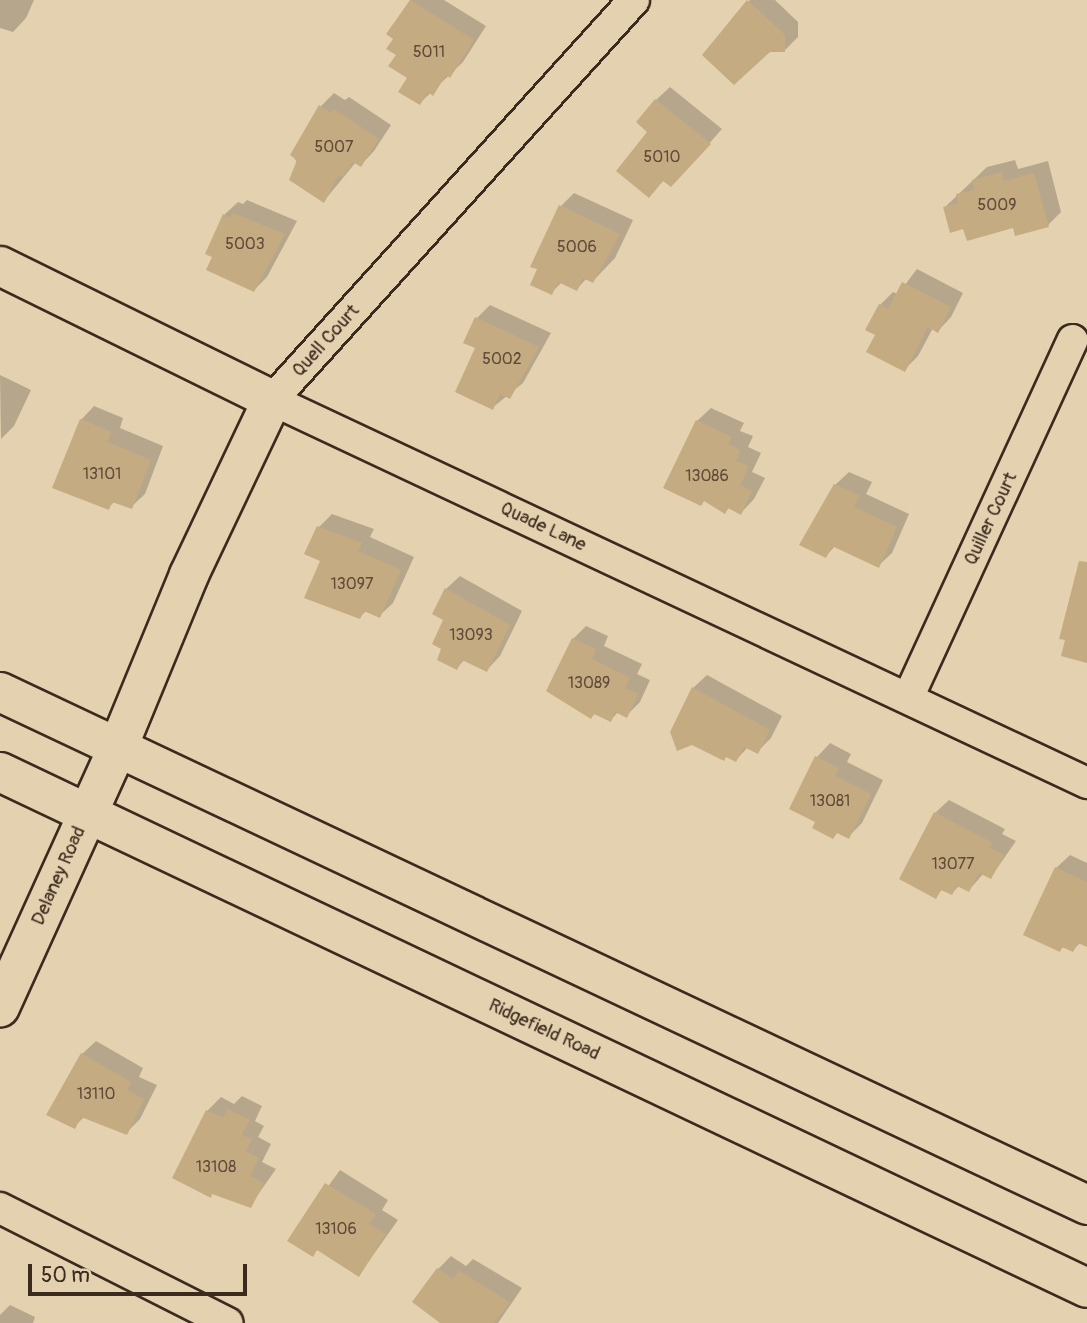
<!DOCTYPE html>
<style>
body{margin:0}
#map{position:relative;width:1087px;height:1323px;overflow:hidden;background:#e4d1af;font-family:Pangolin,sans-serif}
div>[style]{position:absolute}
.shadow>*{inset:0;background:#0003}
.building>*{inset:0;background:#c5ab82}
.roads{filter:drop-shadow(2px 0 #3b2a1e) drop-shadow(-2px 0 #3b2a1e) drop-shadow(0 2px #3b2a1e) drop-shadow(0 -2px #3b2a1e)}
.street>*{height:30px;margin:-15px;padding:0 15px;transform-origin:15px;border-radius:15px;background:#e4d1af}
.secondary>*{height:38px;margin:-19px;padding:0 19px;transform-origin:19px;border-radius:19px;background:#e4d1af}
span{translate:-50% -50%;white-space:nowrap;text-align:center;line-height:1.15;-webkit-text-stroke:6px #e4d1af;paint-order:stroke}
.number-label{font-size:16px;color:#5e4a37}
.number-label span{-webkit-text-stroke-width:0}
.street-label{font-size:19px;color:#3b2a1e}
.scale{position:absolute;left:28px;top:1264px;width:219px;height:32px;box-sizing:border-box;border:4px solid #3b2a1e;border-top:0;padding-left:9px;font-size:21px;line-height:24px;white-space:nowrap;color:#3b2a1e;-webkit-text-stroke:5px #e4d1af;paint-order:stroke}
</style>
<div id="map">
<div class="shadow">
<i style="clip-path:polygon(0 0,34px 0,26px 18px,13px 32px,0 28px)"></i>
<i style="clip-path:polygon(410px 0,444px 0,486px 26px,463px 62px,420px 103px,395px 38px,389px 34px)"></i>
<i style="clip-path:polygon(750px 0,775px 0,798px 22px,798px 37px,784px 51px,705px 55px)"></i>
<i style="clip-path:polygon(670px 87px,722px 129px,684px 172px,664px 180px,649px 196px,650px 131px,656px 100px)"></i>
<i style="clip-path:polygon(334px 93px,345px 100px,349px 97px,391px 125px,374px 151px,361px 165px,356px 162px,324px 201px,292px 155px,321px 106px)"></i>
<i style="clip-path:polygon(1015px 160px,1018px 169px,1048px 161px,1061px 212px,1048px 225px,964px 227px,945px 207px,987px 167px)"></i>
<i style="clip-path:polygon(574px 193px,633px 220px,615px 258px,593px 281px,587px 278px,577px 289px,562px 282px,551px 293px,561px 206px)"></i>
<i style="clip-path:polygon(247px 200px,297px 221px,267px 277px,254px 290px,214px 256px,224px 215px,238px 202px,243px 204px)"></i>
<i style="clip-path:polygon(917px 269px,963px 293px,951px 317px,938px 331px,933px 328px,918px 356px,904px 370px,878px 335px,880px 305px,893px 292px,898px 294px)"></i>
<i style="clip-path:polygon(490px 305px,551px 333px,523px 383px,492px 408px,478px 347px,477px 318px)"></i>
<i style="clip-path:polygon(0 375px,31px 390px,14px 426px,1px 439px)"></i>
<i style="clip-path:polygon(94px 406px,123px 418px,120px 428px,163px 446px,145px 494px,131px 507px,115px 501px,108px 508px,81px 420px)"></i>
<i style="clip-path:polygon(711px 408px,744px 423px,740px 431px,753px 436px,748px 447px,761px 453px,752px 472px,765px 478px,754px 499px,741px 513px,730px 507px,725px 512px,697px 421px)"></i>
<i style="clip-path:polygon(849px 472px,872px 482px,866px 494px,909px 514px,892px 553px,878px 566px,835px 546px,826px 556px,835px 485px)"></i>
<i style="clip-path:polygon(332px 514px,374px 529px,370px 537px,414px 557px,393px 603px,379px 616px,367px 610px,360px 617px,322px 561px,319px 527px)"></i>
<i style="clip-path:polygon(460px 576px,522px 611px,500px 656px,487px 670px,465px 659px,457px 668px,444px 649px,446px 589px)"></i>
<i style="clip-path:polygon(586px 626px,608px 636px,604px 646px,642px 664px,637px 674px,650px 680px,640px 702px,626px 716px,618px 712px,611px 720px,596px 713px,591px 717px,573px 639px)"></i>
<i style="clip-path:polygon(707px 675px,782px 716px,771px 738px,757px 752px,748px 747px,736px 760px,693px 688px)"></i>
<i style="clip-path:polygon(830px 743px,851px 754px,847px 762px,883px 780px,862px 823px,848px 837px,838px 832px,833px 837px,817px 821px,791px 808px,817px 757px)"></i>
<i style="clip-path:polygon(949px 800px,1005px 829px,1002px 834px,1016px 841px,991px 877px,984px 873px,969px 890px,960px 885px,952px 893px,943px 889px,935px 896px,935px 813px)"></i>
<i style="clip-path:polygon(1070px 855px,1087px 863px,1087px 945px,1081px 942px,1073px 950px,1064px 946px,1060px 950px,1056px 868px)"></i>
<i style="clip-path:polygon(96px 1041px,143px 1068px,139px 1077px,157px 1085px,140px 1119px,126px 1133px,85px 1116px,75px 1126px,82px 1054px)"></i>
<i style="clip-path:polygon(242px 1096px,262px 1106px,255px 1121px,264px 1126px,258px 1137px,271px 1144px,262px 1162px,276px 1169px,250px 1206px,207px 1111px,221px 1097px,234px 1104px)"></i>
<i style="clip-path:polygon(340px 1170px,388px 1200px,382px 1210px,398px 1220px,359px 1275px,318px 1249px,289px 1240px)"></i>
<i style="clip-path:polygon(451px 1256px,466px 1266px,473px 1259px,522px 1288px,498px 1323px,443px 1323px,438px 1269px)"></i>
<i style="clip-path:polygon(10px 1305px,35px 1317px,33px 1323px,0 1323px,0 1315px)"></i>
</div>
<div class="building">
<i style="clip-path:polygon(410px 0,474px 40px,450px 78px,446px 75px,433px 96px,428px 92px,420px 105px,398px 92px,407px 78px,388px 66px,396px 55px,386px 49px,393px 39px,386px 34px)"></i>
<i style="clip-path:polygon(747px 0,785px 35px,785px 52px,770px 52px,734px 85px,702px 55px)"></i>
<i style="clip-path:polygon(655px 99px,711px 144px,671px 187px,663px 181px,649px 198px,616px 171px,647px 132px,636px 122px)"></i>
<i style="clip-path:polygon(319px 105px,331px 113px,334px 109px,379px 139px,361px 167px,353px 162px,342px 177px,339px 175px,324px 203px,289px 180px,297px 160px,290px 155px)"></i>
<i style="clip-path:polygon(1002px 172px,1004px 181px,1034px 173px,1049px 227px,1015px 236px,1013px 228px,967px 241px,963px 229px,950px 233px,943px 207px,958px 203px,956px 194px,974px 190px,972px 180px)"></i>
<i style="clip-path:polygon(559px 205px,620px 234px,593px 283px,583px 278px,577px 291px,558px 282px,552px 295px,530px 285px,537px 269px,530px 267px)"></i>
<i style="clip-path:polygon(233px 213px,285px 234px,254px 292px,206px 270px,212px 257px,205px 254px,223px 214px,230px 218px)"></i>
<i style="clip-path:polygon(902px 282px,951px 307px,938px 333px,928px 327px,905px 372px,866px 352px,875px 335px,865px 330px,879px 304px,888px 309px)"></i>
<i style="clip-path:polygon(475px 317px,539px 347px,510px 399px,500px 394px,493px 410px,455px 392px,475px 348px,463px 343px)"></i>
<i style="clip-path:polygon(80px 419px,111px 432px,107px 442px,151px 460px,132px 509px,112px 502px,109px 510px,52px 488px)"></i>
<i style="clip-path:polygon(696px 420px,732px 437px,728px 444px,740px 450px,736px 461px,749px 466px,740px 485px,752px 491px,741px 515px,728px 508px,725px 514px,704px 501px,701px 506px,663px 488px)"></i>
<i style="clip-path:polygon(834px 484px,860px 496px,854px 507px,897px 527px,879px 568px,832px 546px,826px 558px,799px 545px)"></i>
<i style="clip-path:polygon(317px 526px,362px 543px,358px 551px,401px 570px,380px 618px,364px 611px,360px 619px,304px 598px,320px 561px,304px 554px)"></i>
<i style="clip-path:polygon(1079px 561px,1087px 562px,1087px 663px,1061px 656px,1065px 640px,1059px 639px)"></i>
<i style="clip-path:polygon(445px 588px,510px 625px,487px 672px,462px 660px,457px 670px,437px 660px,441px 649px,432px 644px,443px 620px,432px 614px)"></i>
<i style="clip-path:polygon(572px 638px,596px 649px,592px 659px,630px 678px,625px 688px,638px 694px,627px 718px,615px 712px,611px 722px,594px 714px,591px 719px,546px 691px)"></i>
<i style="clip-path:polygon(692px 687px,770px 730px,758px 754px,744px 747px,736px 762px,726px 757px,724px 761px,692px 745px,677px 751px,670px 732px)"></i>
<i style="clip-path:polygon(815px 756px,839px 768px,835px 776px,871px 794px,849px 839px,837px 833px,833px 839px,812px 828px,815px 822px,789px 809px)"></i>
<i style="clip-path:polygon(934px 812px,993px 843px,990px 848px,1004px 855px,991px 879px,979px 873px,969px 892px,957px 886px,952px 895px,941px 890px,936px 899px,899px 879px)"></i>
<i style="clip-path:polygon(1055px 867px,1087px 882px,1087px 947px,1078px 943px,1073px 952px,1062px 947px,1060px 952px,1023px 935px)"></i>
<i style="clip-path:polygon(81px 1053px,131px 1082px,127px 1090px,144px 1099px,127px 1135px,81px 1117px,75px 1129px,46px 1115px)"></i>
<i style="clip-path:polygon(227px 1109px,250px 1120px,242px 1135px,252px 1139px,246px 1151px,259px 1158px,250px 1176px,264px 1183px,251px 1208px,212px 1194px,211px 1198px,172px 1178px,206px 1110px,223px 1118px)"></i>
<i style="clip-path:polygon(325px 1183px,376px 1214px,369px 1224px,386px 1234px,359px 1277px,317px 1250px,313px 1257px,287px 1241px)"></i>
<i style="clip-path:polygon(437px 1268px,453px 1279px,459px 1271px,510px 1302px,494px 1323px,440px 1323px,412px 1302px)"></i>
</div>
<div class="roads">
<div class="street">
<i style="left:634px;top:0;width:539px;rotate:132.15deg"></i>
<i style="left:272px;top:400px;width:901px;rotate:25.17deg"></i>
<i style="left:908px;top:698px;width:394px;rotate:-65.3deg"></i>
<i style="left:0;top:1208px;width:255px;rotate:26.8deg"></i>
</div>
<div class="secondary">
<i style="left:0;top:266px;width:303px;rotate:26.2deg"></i>
<i style="left:272px;top:400px;width:194px;rotate:115.4deg"></i>
<i style="left:189px;top:575px;width:186px;rotate:112.4deg"></i>
<i style="left:118px;top:747px;width:286px;rotate:114.4deg"></i>
<i style="left:0;top:692px;width:1202px;rotate:25.26deg"></i>
<i style="left:0;top:772px;width:1203px;rotate:25.39deg"></i>
</div>
</div>
<div class="number-label">
<span style="left:429px;top:52px">5011</span>
<span style="left:334px;top:147px">5007</span>
<span style="left:662px;top:157px">5010</span>
<span style="left:997px;top:205px">5009</span>
<span style="left:245px;top:244px">5003</span>
<span style="left:577px;top:247px">5006</span>
<span style="left:502px;top:359px">5002</span>
<span style="left:102px;top:474px">13101</span>
<span style="left:707px;top:476px">13086</span>
<span style="left:352px;top:584px">13097</span>
<span style="left:471px;top:635px">13093</span>
<span style="left:589px;top:683px">13089</span>
<span style="left:830px;top:801px">13081</span>
<span style="left:953px;top:864px">13077</span>
<span style="left:96px;top:1094px">13110</span>
<span style="left:216px;top:1167px">13108</span>
<span style="left:336px;top:1229px">13106</span>
</div>
<div class="street-label">
<span style="left:326px;top:341px;rotate:-48deg">Quell Court</span>
<span style="left:991px;top:519px;rotate:-65deg">Quiller Court</span>
<span style="left:543px;top:527px;rotate:25deg">Quade Lane</span>
<span style="left:59px;top:876px;rotate:-66deg">Delaney Road</span>
<span style="left:544px;top:1030px;rotate:25deg">Ridgefield Road</span>
</div>
<div class="scale">50 m</div>
</div>
